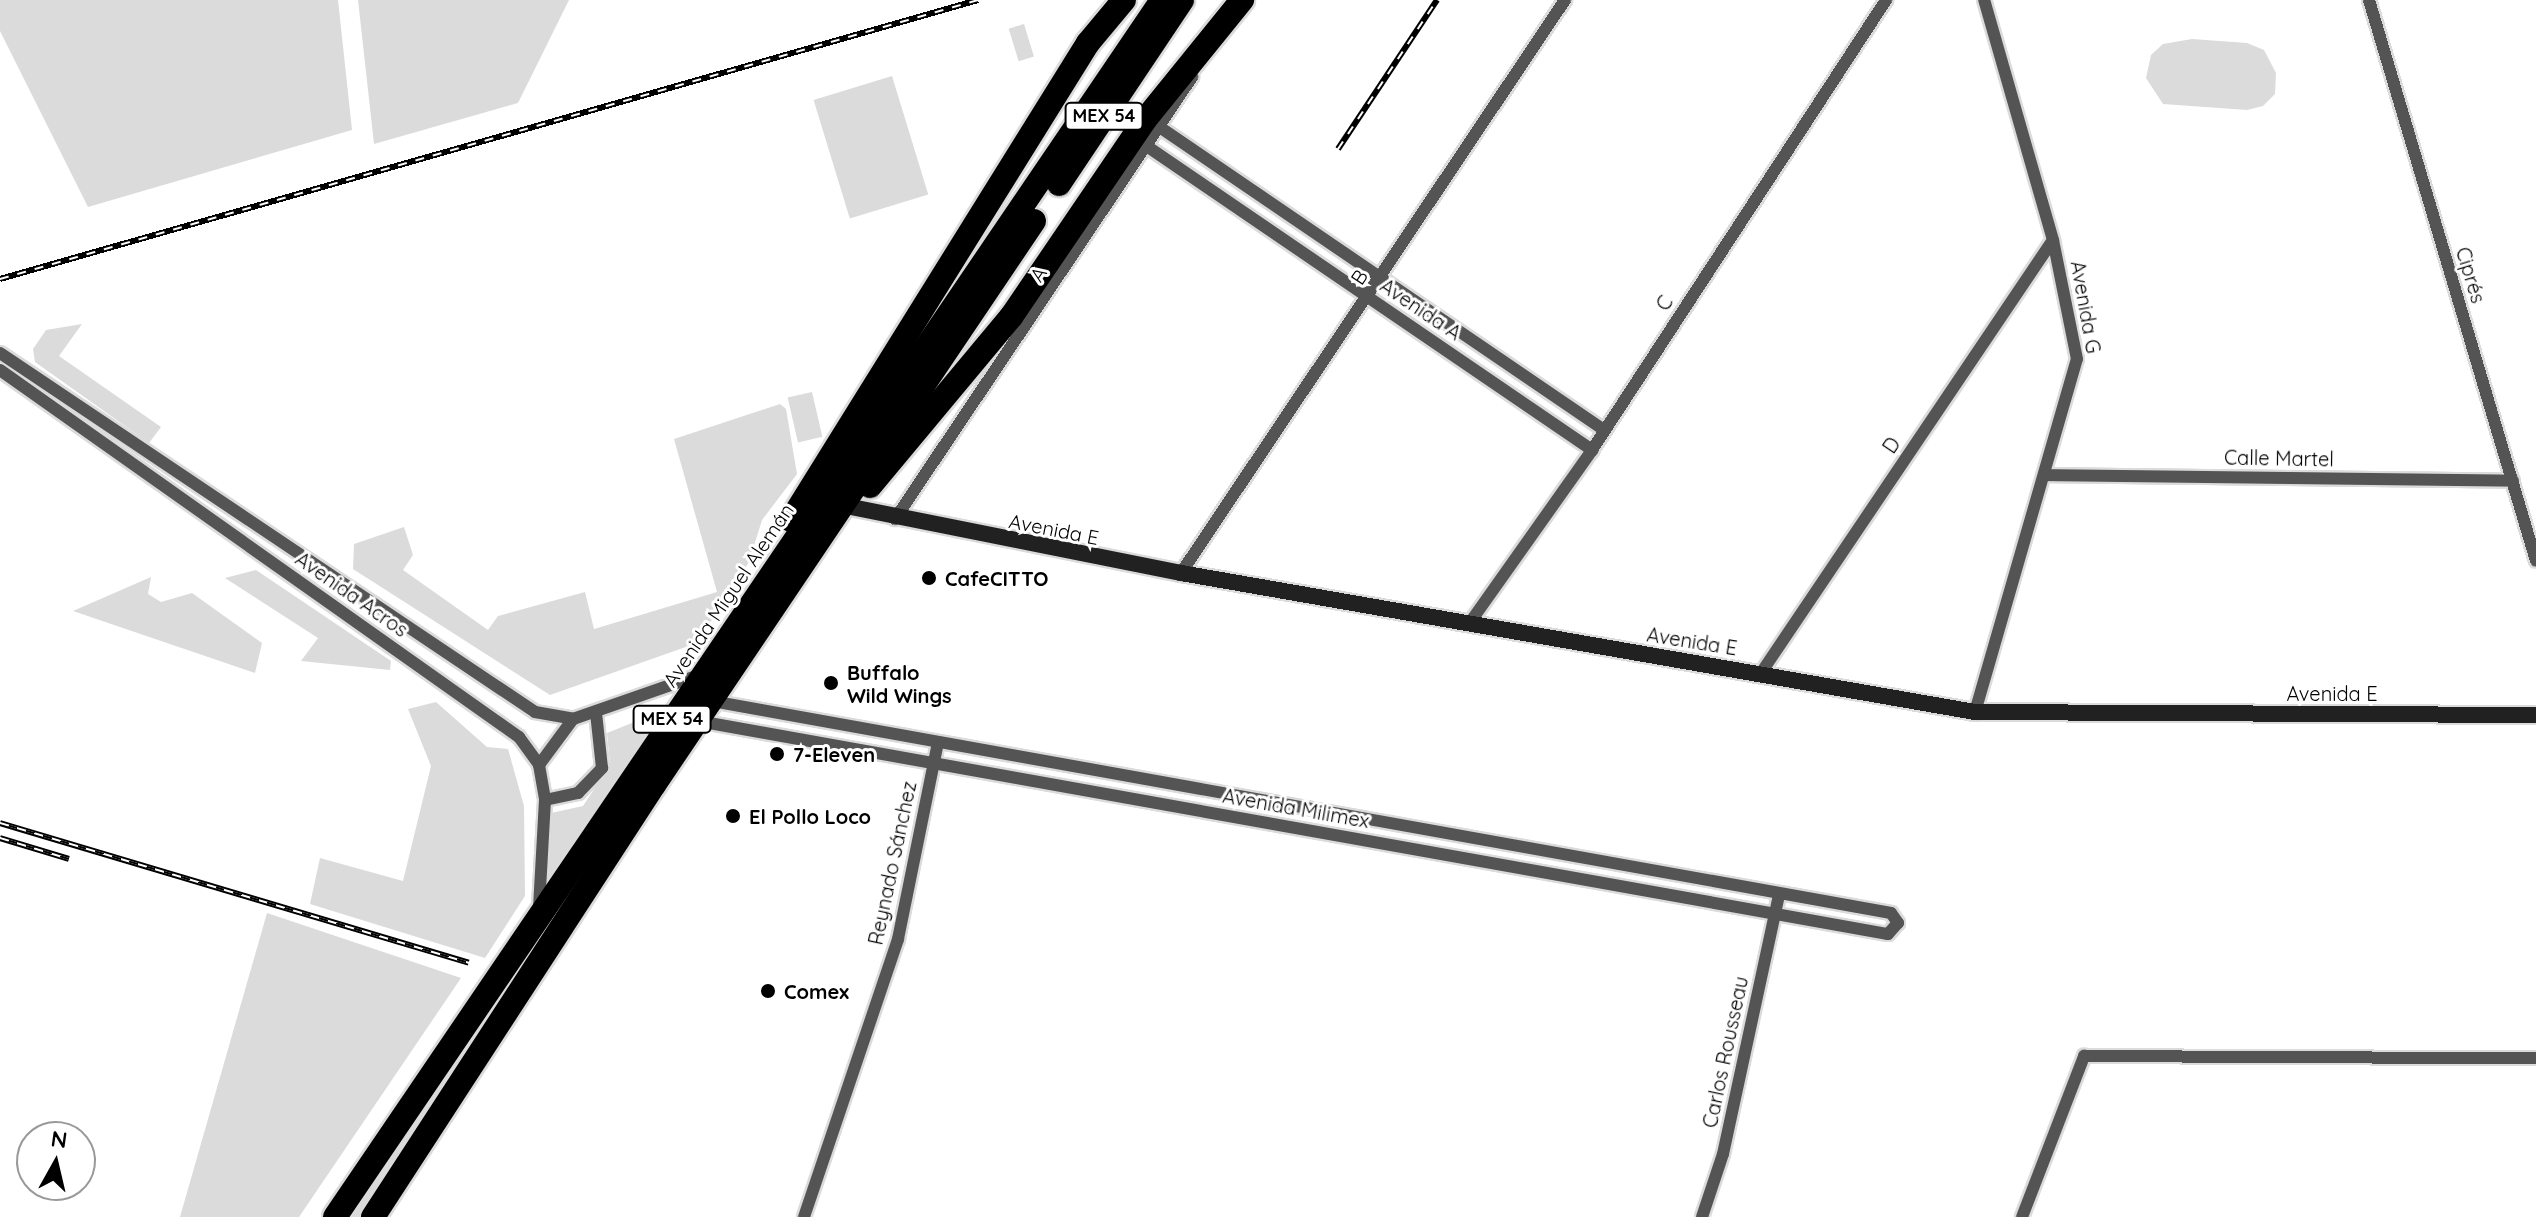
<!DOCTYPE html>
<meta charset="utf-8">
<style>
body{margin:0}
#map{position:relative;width:2536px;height:1217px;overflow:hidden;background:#fff;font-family:Quicksand,sans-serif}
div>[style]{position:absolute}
.green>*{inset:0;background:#dbdbdb;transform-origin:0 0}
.roads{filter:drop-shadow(2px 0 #dbdbdb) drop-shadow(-2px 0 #dbdbdb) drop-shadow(0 2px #dbdbdb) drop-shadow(0 -2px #dbdbdb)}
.street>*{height:12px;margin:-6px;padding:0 6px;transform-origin:6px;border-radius:6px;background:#545454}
.secondary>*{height:16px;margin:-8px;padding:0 8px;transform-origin:8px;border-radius:8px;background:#212121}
.highway>*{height:24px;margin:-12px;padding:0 12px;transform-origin:12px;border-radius:12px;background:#000}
.rail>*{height:6px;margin-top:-3px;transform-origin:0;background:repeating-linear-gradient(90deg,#fff 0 9px,#000 0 18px);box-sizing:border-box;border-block:2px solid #000}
.dots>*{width:22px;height:22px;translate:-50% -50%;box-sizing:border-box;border:4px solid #fff;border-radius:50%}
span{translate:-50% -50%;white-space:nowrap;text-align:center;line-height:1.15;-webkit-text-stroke:6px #fff;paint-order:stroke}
.shield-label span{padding:2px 6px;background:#fff;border:2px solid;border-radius:6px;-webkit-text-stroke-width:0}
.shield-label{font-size:18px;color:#000;font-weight:700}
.street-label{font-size:20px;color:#000}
.poi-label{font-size:20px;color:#000;font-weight:700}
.left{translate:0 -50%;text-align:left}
.north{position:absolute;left:16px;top:1121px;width:80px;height:80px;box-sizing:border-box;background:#fff;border:2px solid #999;border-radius:50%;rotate:8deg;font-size:22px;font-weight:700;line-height:32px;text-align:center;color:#000}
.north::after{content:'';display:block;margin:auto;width:28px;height:36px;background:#000;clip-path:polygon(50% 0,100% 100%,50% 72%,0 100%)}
</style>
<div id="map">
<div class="green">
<i style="clip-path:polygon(0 0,338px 0,352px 130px,88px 207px,0 31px)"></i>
<i style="clip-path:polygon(358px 0,569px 0,518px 103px,374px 144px)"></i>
<i style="left:1024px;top:24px;width:34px;height:16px;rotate:73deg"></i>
<i style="clip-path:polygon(2192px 39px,2247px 43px,2264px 50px,2276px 73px,2275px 94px,2263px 106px,2247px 110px,2163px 104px,2146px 78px,2151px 55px,2163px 44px)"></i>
<i style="left:892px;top:76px;width:124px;height:82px;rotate:73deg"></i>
<i style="clip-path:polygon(82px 324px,59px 356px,161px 427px,149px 443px,35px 362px,33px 349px,46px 330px)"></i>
<i style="left:812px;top:392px;width:46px;height:25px;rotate:77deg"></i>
<i style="clip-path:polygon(780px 404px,786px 409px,797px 474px,762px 520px,749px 562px,697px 643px,550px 695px,353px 569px,354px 544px,404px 527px,413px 555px,403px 570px,488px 630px,498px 616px,585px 592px,594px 629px,717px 592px,674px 439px)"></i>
<i style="clip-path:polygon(256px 570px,391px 661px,390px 670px,301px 661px,318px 638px,225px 578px)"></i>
<i style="clip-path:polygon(151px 577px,148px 594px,161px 602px,192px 593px,262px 643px,255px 673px,73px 611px)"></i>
<i style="clip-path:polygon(436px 702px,487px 747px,508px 749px,524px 806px,525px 896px,485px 958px,310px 904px,320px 858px,403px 881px,431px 766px,408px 709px)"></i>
<i style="clip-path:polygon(669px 708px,548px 890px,551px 813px,583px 806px,610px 765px,607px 733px)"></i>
<i style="clip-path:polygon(267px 913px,461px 978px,299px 1217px,180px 1217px)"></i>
<i style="clip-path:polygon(539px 941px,366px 1217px,343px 1217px,469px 1032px)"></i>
</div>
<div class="roads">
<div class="street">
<i style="left:2369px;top:0;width:585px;rotate:73.42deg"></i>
<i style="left:1161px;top:128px;width:536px;rotate:34.28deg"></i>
<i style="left:1148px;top:147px;width:538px;rotate:34.31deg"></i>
<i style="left:0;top:353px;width:644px;rotate:33.86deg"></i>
<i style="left:535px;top:712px;width:39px;rotate:10deg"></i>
<i style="left:573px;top:719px;width:133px;rotate:-19.2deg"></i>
<i style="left:0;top:370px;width:636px;rotate:35.27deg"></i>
<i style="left:519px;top:737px;width:34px;rotate:54deg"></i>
<i style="left:539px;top:765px;width:36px;rotate:80deg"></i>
<i style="left:545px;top:800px;width:106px;rotate:93.2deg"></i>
<i style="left:2044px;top:475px;width:469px;rotate:0.7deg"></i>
<i style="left:895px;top:519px;width:533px;rotate:-56.1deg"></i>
<i style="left:1181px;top:573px;width:690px;rotate:-56.17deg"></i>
<i style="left:1469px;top:624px;width:213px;rotate:-54.7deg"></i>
<i style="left:1592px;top:450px;width:538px;rotate:-56.84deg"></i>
<i style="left:1761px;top:673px;width:522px;rotate:-56.01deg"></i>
<i style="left:1975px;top:712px;width:367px;rotate:-73.9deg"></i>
<i style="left:2077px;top:359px;width:121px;rotate:-101.4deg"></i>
<i style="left:2053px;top:240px;width:250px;rotate:-106deg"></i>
<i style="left:698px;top:721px;width:1209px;rotate:10.15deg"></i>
<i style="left:1888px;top:934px;width:15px;rotate:-48deg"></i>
<i style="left:1898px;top:923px;width:12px;rotate:-125deg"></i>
<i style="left:1891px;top:913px;width:1199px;rotate:-169.81deg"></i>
<i style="left:539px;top:765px;width:57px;rotate:-53.5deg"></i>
<i style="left:545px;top:800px;width:34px;rotate:-12deg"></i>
<i style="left:578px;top:793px;width:35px;rotate:-46deg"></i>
<i style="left:602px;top:768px;width:55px;rotate:-96.2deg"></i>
<i style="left:804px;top:1217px;width:293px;rotate:-71.3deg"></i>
<i style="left:898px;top:939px;width:200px;rotate:-78.5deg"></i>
<i style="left:1702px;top:1217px;width:66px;rotate:-71.6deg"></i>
<i style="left:1723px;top:1154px;width:266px;rotate:-77.8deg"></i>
<i style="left:2022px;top:1217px;width:173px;rotate:-68.9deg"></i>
<i style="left:2084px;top:1056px;width:452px;rotate:0.3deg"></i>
</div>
<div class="secondary">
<i style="left:851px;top:507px;width:337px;rotate:11.3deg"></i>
<i style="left:1181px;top:573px;width:806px;rotate:9.93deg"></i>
<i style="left:1975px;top:712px;width:561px;rotate:0.31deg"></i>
</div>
<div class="highway">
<i style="left:1059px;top:184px;width:221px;rotate:-56.2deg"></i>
<i style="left:870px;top:486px;width:220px;rotate:-50.2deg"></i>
<i style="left:1011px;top:317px;width:237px;rotate:-55.8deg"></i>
<i style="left:1144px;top:121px;width:156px;rotate:-51deg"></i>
<i style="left:791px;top:520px;width:562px;rotate:-58.09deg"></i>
<i style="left:1088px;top:43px;width:56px;rotate:-50.1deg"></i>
<i style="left:335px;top:1217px;width:1471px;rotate:-55.8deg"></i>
<i style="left:373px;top:1217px;width:515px;rotate:-56.96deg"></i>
<i style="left:654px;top:785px;width:680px;rotate:-56.03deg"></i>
</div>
</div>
<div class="rail">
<i style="left:1338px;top:149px;width:179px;rotate:-56.4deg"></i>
<i style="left:0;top:279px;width:1017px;rotate:-15.92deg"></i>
<i style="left:0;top:823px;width:489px;rotate:16.6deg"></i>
<i style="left:0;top:838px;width:72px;rotate:16.9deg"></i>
</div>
<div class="dots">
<i style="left:929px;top:578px;background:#000"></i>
<i style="left:831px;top:683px;background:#000"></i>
<i style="left:777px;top:754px;background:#000"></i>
<i style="left:733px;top:816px;background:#000"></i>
<i style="left:768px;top:991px;background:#000"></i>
</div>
<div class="shield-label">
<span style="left:1104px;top:116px">MEX 54</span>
<span style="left:672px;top:719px">MEX 54</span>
</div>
<div class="street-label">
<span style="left:1038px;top:274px;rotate:-56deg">A</span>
<span style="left:2471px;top:275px;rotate:73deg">Ciprés</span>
<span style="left:1359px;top:277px;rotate:-56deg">B</span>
<span style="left:1664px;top:303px;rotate:-57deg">C</span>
<span style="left:2086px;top:307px;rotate:80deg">Avenida G</span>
<span style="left:1421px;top:309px;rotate:34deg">Avenida A</span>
<span style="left:1891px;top:445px;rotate:-56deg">D</span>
<span style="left:2279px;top:458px;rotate:1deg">Calle Martel</span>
<span style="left:1054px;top:529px;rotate:11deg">Avenida E</span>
<span style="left:352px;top:594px;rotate:35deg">Avenida Acros</span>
<span style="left:728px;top:595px;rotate:-56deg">Avenida Miguel Alemán</span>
<span style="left:1692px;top:641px;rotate:9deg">Avenida E</span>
<span style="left:2332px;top:693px">Avenida E</span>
<span style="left:1296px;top:808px;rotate:10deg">Avenida Milimex</span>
<span style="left:892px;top:863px;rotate:-78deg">Reynado Sánchez</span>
<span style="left:1725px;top:1052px;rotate:-78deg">Carlos Rousseau</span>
</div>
<div class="poi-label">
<span class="left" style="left:945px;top:578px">CafeCITTO</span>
<span class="left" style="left:847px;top:684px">Buffalo<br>Wild Wings</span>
<span class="left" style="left:793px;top:754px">7-Eleven</span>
<span class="left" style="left:749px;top:816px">El Pollo Loco</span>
<span class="left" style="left:784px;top:991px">Comex</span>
</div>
<div class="north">N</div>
</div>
